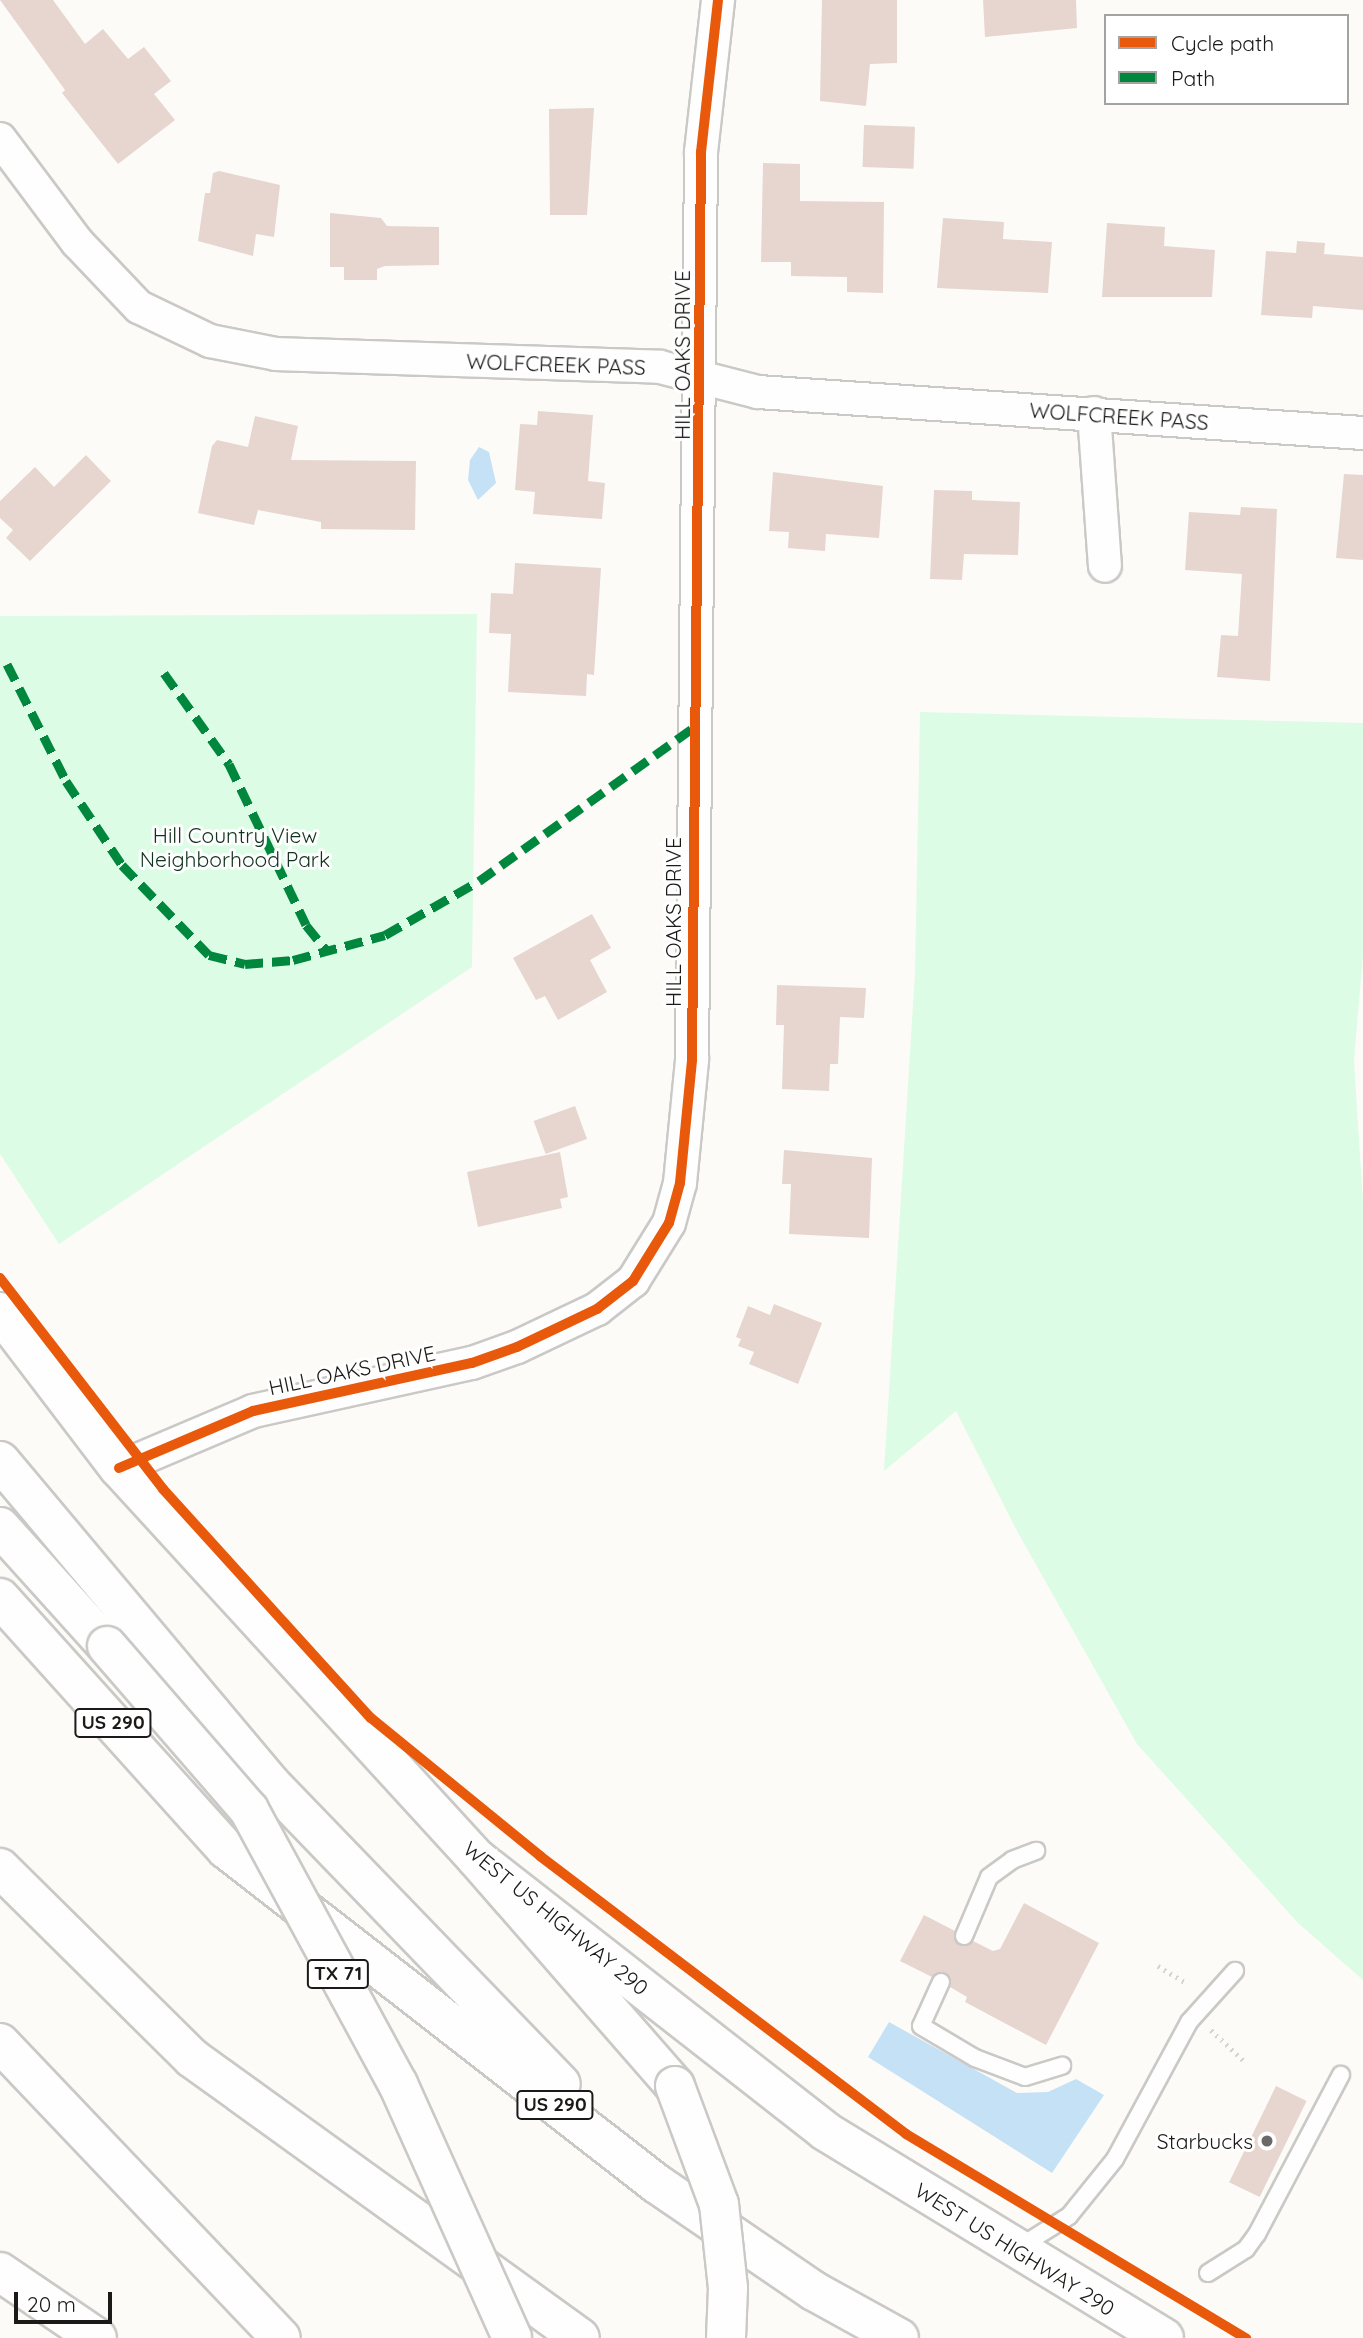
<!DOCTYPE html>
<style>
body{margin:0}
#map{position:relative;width:1363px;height:2338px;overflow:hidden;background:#fdfbf8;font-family:Quicksand,sans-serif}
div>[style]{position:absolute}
.green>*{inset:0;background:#ddfce5}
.water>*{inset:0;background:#c5e1f6}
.building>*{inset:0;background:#e6d6cf;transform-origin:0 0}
.path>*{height:4.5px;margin-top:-2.25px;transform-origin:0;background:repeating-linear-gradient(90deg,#d4d4d3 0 2px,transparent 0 7px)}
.roads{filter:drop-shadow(2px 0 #cac9c6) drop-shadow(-2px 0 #cac9c6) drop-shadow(0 2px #cac9c6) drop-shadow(0 -2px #cac9c6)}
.service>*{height:16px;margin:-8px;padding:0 8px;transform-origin:8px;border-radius:8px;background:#fffefe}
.minor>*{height:32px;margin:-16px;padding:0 16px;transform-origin:16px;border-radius:16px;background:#fffefe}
.secondary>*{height:38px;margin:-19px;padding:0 19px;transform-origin:19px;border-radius:19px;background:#fffefe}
.primary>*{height:38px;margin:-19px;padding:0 19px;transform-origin:19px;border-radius:19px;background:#fffefe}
.motorway>*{height:38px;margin:-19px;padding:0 19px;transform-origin:19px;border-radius:19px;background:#fffefe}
.bridges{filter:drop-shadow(2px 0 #cac9c6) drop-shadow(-2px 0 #cac9c6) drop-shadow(0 2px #cac9c6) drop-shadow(0 -2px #cac9c6)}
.primary-bridge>*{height:38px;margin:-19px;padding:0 19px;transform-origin:19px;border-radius:19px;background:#fffefe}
.motorway-bridge>*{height:38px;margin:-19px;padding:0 19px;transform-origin:19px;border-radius:19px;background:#fffefe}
.quiet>*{height:9px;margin-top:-4.5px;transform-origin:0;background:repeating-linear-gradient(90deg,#00873e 0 18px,transparent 0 27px)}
.cycleway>*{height:10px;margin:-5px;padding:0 5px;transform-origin:5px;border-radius:5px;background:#e8590c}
.dots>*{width:19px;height:19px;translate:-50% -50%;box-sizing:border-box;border:4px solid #fff;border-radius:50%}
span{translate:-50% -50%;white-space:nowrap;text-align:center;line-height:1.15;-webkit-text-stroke:6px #fff;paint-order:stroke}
.shield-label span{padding:2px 5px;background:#fff;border:2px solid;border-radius:5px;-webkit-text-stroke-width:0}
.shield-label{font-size:19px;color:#1b1a18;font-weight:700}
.street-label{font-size:21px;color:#1b1a18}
.park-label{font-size:21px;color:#11321e}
.poi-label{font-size:21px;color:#1b1a18}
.right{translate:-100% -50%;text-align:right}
.legend{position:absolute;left:1104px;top:14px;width:245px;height:91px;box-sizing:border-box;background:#fff;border:2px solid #a4a3a3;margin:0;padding:9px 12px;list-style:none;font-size:21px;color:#1b1a18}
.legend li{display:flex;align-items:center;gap:14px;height:35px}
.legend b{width:35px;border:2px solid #a4a3a3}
.scale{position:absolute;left:14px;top:2292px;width:98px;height:32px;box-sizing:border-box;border:4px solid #1b1a18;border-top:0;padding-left:9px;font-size:21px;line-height:24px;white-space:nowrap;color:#1b1a18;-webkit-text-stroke:5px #fff;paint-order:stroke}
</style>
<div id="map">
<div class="green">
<i style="clip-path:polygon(477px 614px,472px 967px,59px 1244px,0 1154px,0 616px)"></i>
<i style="clip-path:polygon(920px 712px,1363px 723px,1363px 954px,1354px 1061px,1363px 1203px,1363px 1980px,1298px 1923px,1137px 1744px,1017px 1531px,956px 1411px,884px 1471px,915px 972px)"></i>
</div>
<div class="water">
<i style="clip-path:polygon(479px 447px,489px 452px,496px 483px,478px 500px,468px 480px,470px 460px)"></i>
<i style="clip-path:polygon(889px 2022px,1017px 2093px,1048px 2092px,1076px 2079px,1104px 2095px,1052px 2173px,868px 2057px)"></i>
</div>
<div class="building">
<i style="clip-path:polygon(0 0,53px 0,85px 44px,103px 29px,128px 59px,144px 47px,171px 81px,154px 94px,175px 120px,118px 164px,62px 93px,65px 90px)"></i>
<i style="clip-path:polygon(822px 0,897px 0,897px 63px,870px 64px,866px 106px,820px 101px)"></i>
<i style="clip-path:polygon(983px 0,1076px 0,1077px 28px,985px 37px)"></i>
<i style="clip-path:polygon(594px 108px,587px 215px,550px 215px,549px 109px)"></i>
<i style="left:864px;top:125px;width:51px;height:42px;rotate:2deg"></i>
<i style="clip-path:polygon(763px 163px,800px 164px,800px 201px,884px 202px,883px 293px,847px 292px,847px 277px,791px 276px,791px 262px,761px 262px)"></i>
<i style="clip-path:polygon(219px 171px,280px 185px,274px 237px,256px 234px,253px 256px,198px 241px,205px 193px,210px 193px,213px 173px)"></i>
<i style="clip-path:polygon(330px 213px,381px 218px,387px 226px,439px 227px,439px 265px,385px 266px,377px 269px,377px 280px,344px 280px,344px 267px,330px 267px)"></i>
<i style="clip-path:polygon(943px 218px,1004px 222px,1003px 239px,1052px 242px,1048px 293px,937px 288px)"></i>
<i style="clip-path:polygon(1107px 223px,1165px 227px,1164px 246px,1215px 250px,1212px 297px,1102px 297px)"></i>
<i style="clip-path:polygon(1297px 241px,1325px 243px,1324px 254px,1363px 257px,1363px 310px,1313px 306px,1312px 318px,1261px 315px,1266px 251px,1296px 253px)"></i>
<i style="clip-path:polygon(538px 411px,593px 415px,588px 481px,605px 483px,602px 519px,533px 514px,535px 492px,515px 490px,520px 424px,537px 425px)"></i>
<i style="clip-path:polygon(255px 416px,298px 426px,291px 460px,416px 461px,415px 530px,321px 529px,321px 522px,258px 510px,254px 525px,198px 513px,212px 446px,217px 440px,248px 447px)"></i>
<i style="clip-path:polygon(86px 455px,111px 481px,30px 561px,6px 538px,13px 530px,0 518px,0 501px,35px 467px,54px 487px)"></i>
<i style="clip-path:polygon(773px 472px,883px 486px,879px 538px,826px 534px,825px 551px,788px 548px,789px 532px,769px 531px)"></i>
<i style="clip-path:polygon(1344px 474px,1363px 475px,1363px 560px,1336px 558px)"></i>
<i style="clip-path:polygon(934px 490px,972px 491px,972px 500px,1020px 502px,1018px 555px,964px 554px,962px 580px,930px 579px)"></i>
<i style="clip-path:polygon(1241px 507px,1277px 509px,1270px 681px,1217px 677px,1221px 635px,1238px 636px,1242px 574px,1185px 570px,1189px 512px,1240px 515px)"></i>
<i style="clip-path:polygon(515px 563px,601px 568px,594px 675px,587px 674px,586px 696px,508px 692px,511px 634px,489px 633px,491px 593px,513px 594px)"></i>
<i style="clip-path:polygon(592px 914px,611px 948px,590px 960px,607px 992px,558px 1020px,545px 996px,536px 1000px,513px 958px)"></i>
<i style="clip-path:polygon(777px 985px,866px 988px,864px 1018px,840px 1017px,838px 1064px,830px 1064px,829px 1091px,782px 1089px,784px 1025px,776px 1025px)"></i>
<i style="left:575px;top:1106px;width:35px;height:44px;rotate:70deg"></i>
<i style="clip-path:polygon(784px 1150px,872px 1158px,869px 1238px,789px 1234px,791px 1184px,782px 1184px)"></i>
<i style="clip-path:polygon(560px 1152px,568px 1197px,560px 1199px,562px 1208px,478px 1227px,467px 1172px)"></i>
<i style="clip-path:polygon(774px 1304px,822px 1323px,798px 1384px,749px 1364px,754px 1352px,738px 1346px,741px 1339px,736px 1337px,748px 1306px,770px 1315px)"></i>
<i style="clip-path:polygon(1024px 1903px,1099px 1943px,1046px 2045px,965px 2002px,967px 1997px,950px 1987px,946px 1973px,932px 1977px,900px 1961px,924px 1915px,955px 1931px,959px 1945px,973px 1941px,993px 1951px,1000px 1949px)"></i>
<i style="left:1276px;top:2086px;width:34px;height:107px;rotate:26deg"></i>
</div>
<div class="path">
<i style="left:1158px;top:1966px;width:31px;rotate:31deg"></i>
<i style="left:1211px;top:2030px;width:44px;rotate:43.2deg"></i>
</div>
<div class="roads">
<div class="service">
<i style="left:964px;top:1936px;width:64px;rotate:-67deg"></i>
<i style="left:989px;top:1877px;width:29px;rotate:-36deg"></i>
<i style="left:1012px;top:1860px;width:26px;rotate:-21deg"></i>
<i style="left:941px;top:1982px;width:48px;rotate:114.4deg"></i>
<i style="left:921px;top:2026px;width:63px;rotate:30.7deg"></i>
<i style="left:975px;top:2058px;width:53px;rotate:20.8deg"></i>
<i style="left:1025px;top:2077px;width:39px;rotate:-17deg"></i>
<i style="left:1018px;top:2248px;width:60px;rotate:-32.1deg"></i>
<i style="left:1069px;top:2216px;width:73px;rotate:-51.1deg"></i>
<i style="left:1115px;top:2159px;width:156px;rotate:-61.6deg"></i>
<i style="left:1189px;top:2022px;width:69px;rotate:-48deg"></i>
<i style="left:1208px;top:2273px;width:45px;rotate:-32.3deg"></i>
<i style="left:1246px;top:2249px;width:19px;rotate:-54deg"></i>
<i style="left:1257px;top:2234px;width:180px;rotate:-62.2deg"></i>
</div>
<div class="minor">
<i style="left:0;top:139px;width:129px;rotate:53.2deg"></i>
<i style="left:77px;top:242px;width:90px;rotate:46.4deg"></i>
<i style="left:139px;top:307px;width:79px;rotate:25.6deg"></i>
<i style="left:210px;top:341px;width:67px;rotate:11.1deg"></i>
<i style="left:276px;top:354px;width:384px;rotate:1.9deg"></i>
<i style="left:660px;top:367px;width:101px;rotate:14.3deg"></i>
<i style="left:758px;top:392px;width:606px;rotate:3.88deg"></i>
<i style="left:1094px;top:413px;width:153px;rotate:85.9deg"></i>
<i style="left:119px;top:1468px;width:146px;rotate:-23deg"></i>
<i style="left:253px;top:1411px;width:224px;rotate:-12.4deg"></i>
<i style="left:472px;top:1363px;width:48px;rotate:-19.6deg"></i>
<i style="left:517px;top:1347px;width:89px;rotate:-25.4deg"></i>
<i style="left:597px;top:1309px;width:46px;rotate:-37.9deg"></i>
<i style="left:633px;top:1281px;width:68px;rotate:-58.2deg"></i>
<i style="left:669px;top:1223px;width:41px;rotate:-74.6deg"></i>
<i style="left:680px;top:1183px;width:124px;rotate:-84.4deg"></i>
<i style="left:692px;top:1060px;width:908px;rotate:-89.43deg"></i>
<i style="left:701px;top:152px;width:153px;rotate:-83.6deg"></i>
</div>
<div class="secondary">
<i style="left:0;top:1312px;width:196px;rotate:52.7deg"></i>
<i style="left:119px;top:1468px;width:529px;rotate:47.53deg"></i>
<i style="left:476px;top:1858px;width:443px;rotate:38deg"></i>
<i style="left:825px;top:2131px;width:397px;rotate:31.4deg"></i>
<i style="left:0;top:2272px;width:117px;rotate:34.2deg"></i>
</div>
<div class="primary">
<i style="left:476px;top:1858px;width:303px;rotate:48.9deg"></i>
</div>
<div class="motorway">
<i style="left:0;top:1461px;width:422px;rotate:50deg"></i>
<i style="left:271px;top:1784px;width:417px;rotate:46deg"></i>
<i style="left:0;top:1527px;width:160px;rotate:48deg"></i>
<i style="left:0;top:1598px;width:338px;rotate:48deg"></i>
<i style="left:226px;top:1849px;width:546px;rotate:37.86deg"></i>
<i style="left:657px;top:2184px;width:190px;rotate:34.3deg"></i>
<i style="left:814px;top:2291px;width:97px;rotate:28.9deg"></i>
<i style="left:0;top:1868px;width:270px;rotate:44.7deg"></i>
<i style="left:192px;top:2058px;width:478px;rotate:35.8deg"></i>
<i style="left:0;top:2043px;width:407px;rotate:46.4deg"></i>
</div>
</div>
<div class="bridges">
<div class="primary-bridge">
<i style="left:675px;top:2086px;width:126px;rotate:69.6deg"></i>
<i style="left:719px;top:2204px;width:84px;rotate:83.9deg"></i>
<i style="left:728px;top:2288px;width:50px;rotate:92.3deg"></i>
</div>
<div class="motorway-bridge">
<i style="left:107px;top:1646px;width:217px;rotate:49.1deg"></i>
<i style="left:249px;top:1810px;width:312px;rotate:61.5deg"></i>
<i style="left:398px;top:2084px;width:278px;rotate:65.8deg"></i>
</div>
</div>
<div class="quiet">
<i style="left:7px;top:664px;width:131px;rotate:63.2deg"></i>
<i style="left:66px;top:781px;width:101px;rotate:56.3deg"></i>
<i style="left:122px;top:865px;width:125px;rotate:46deg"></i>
<i style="left:209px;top:955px;width:37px;rotate:14deg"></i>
<i style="left:245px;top:964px;width:48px;rotate:-4.8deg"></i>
<i style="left:293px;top:960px;width:95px;rotate:-15.2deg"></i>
<i style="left:385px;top:935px;width:108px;rotate:-29.9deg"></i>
<i style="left:479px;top:881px;width:264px;rotate:-35.6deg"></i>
<i style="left:164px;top:673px;width:112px;rotate:54.5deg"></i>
<i style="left:229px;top:764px;width:178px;rotate:64.4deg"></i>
<i style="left:306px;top:925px;width:32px;rotate:51deg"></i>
</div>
<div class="cycleway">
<i style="left:0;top:1278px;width:267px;rotate:52.3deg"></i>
<i style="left:163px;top:1489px;width:309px;rotate:47.8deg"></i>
<i style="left:371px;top:1718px;width:218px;rotate:39.2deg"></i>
<i style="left:540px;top:1856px;width:460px;rotate:37.2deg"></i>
<i style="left:906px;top:2134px;width:397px;rotate:31deg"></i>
<i style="left:119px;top:1468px;width:146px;rotate:-23deg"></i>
<i style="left:253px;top:1411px;width:224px;rotate:-12.4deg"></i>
<i style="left:472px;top:1363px;width:48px;rotate:-19.6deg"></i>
<i style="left:517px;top:1347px;width:89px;rotate:-25.4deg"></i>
<i style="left:597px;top:1309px;width:46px;rotate:-37.9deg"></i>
<i style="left:633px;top:1281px;width:68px;rotate:-58.2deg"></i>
<i style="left:669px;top:1223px;width:41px;rotate:-74.6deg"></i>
<i style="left:680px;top:1183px;width:124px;rotate:-84.4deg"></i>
<i style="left:692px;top:1060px;width:908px;rotate:-89.43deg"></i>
<i style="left:701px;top:152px;width:153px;rotate:-83.6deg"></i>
</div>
<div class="dots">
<i style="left:1267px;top:2141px;background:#6a6966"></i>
</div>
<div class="shield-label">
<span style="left:113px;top:1723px">US 290</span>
<span style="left:338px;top:1974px">TX 71</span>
<span style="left:555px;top:2105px">US 290</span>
</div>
<div class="street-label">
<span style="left:682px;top:355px;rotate:-90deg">HILL OAKS DRIVE</span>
<span style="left:556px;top:364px;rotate:2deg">WOLFCREEK PASS</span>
<span style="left:1119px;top:416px;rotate:4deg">WOLFCREEK PASS</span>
<span style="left:673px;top:922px;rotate:-90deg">HILL OAKS DRIVE</span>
<span style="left:352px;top:1370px;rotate:-12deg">HILL OAKS DRIVE</span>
<span style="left:556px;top:1918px;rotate:39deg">WEST US HIGHWAY 290</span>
<span style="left:1015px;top:2249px;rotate:32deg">WEST US HIGHWAY 290</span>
</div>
<div class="park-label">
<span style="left:235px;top:847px">Hill Country View<br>Neighborhood Park</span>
</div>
<div class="poi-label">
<span class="right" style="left:1253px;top:2141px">Starbucks</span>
</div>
<ul class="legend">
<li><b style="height:9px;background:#e8590c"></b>Cycle path</li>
<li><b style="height:9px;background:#00873e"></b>Path</li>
</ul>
<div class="scale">20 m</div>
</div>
